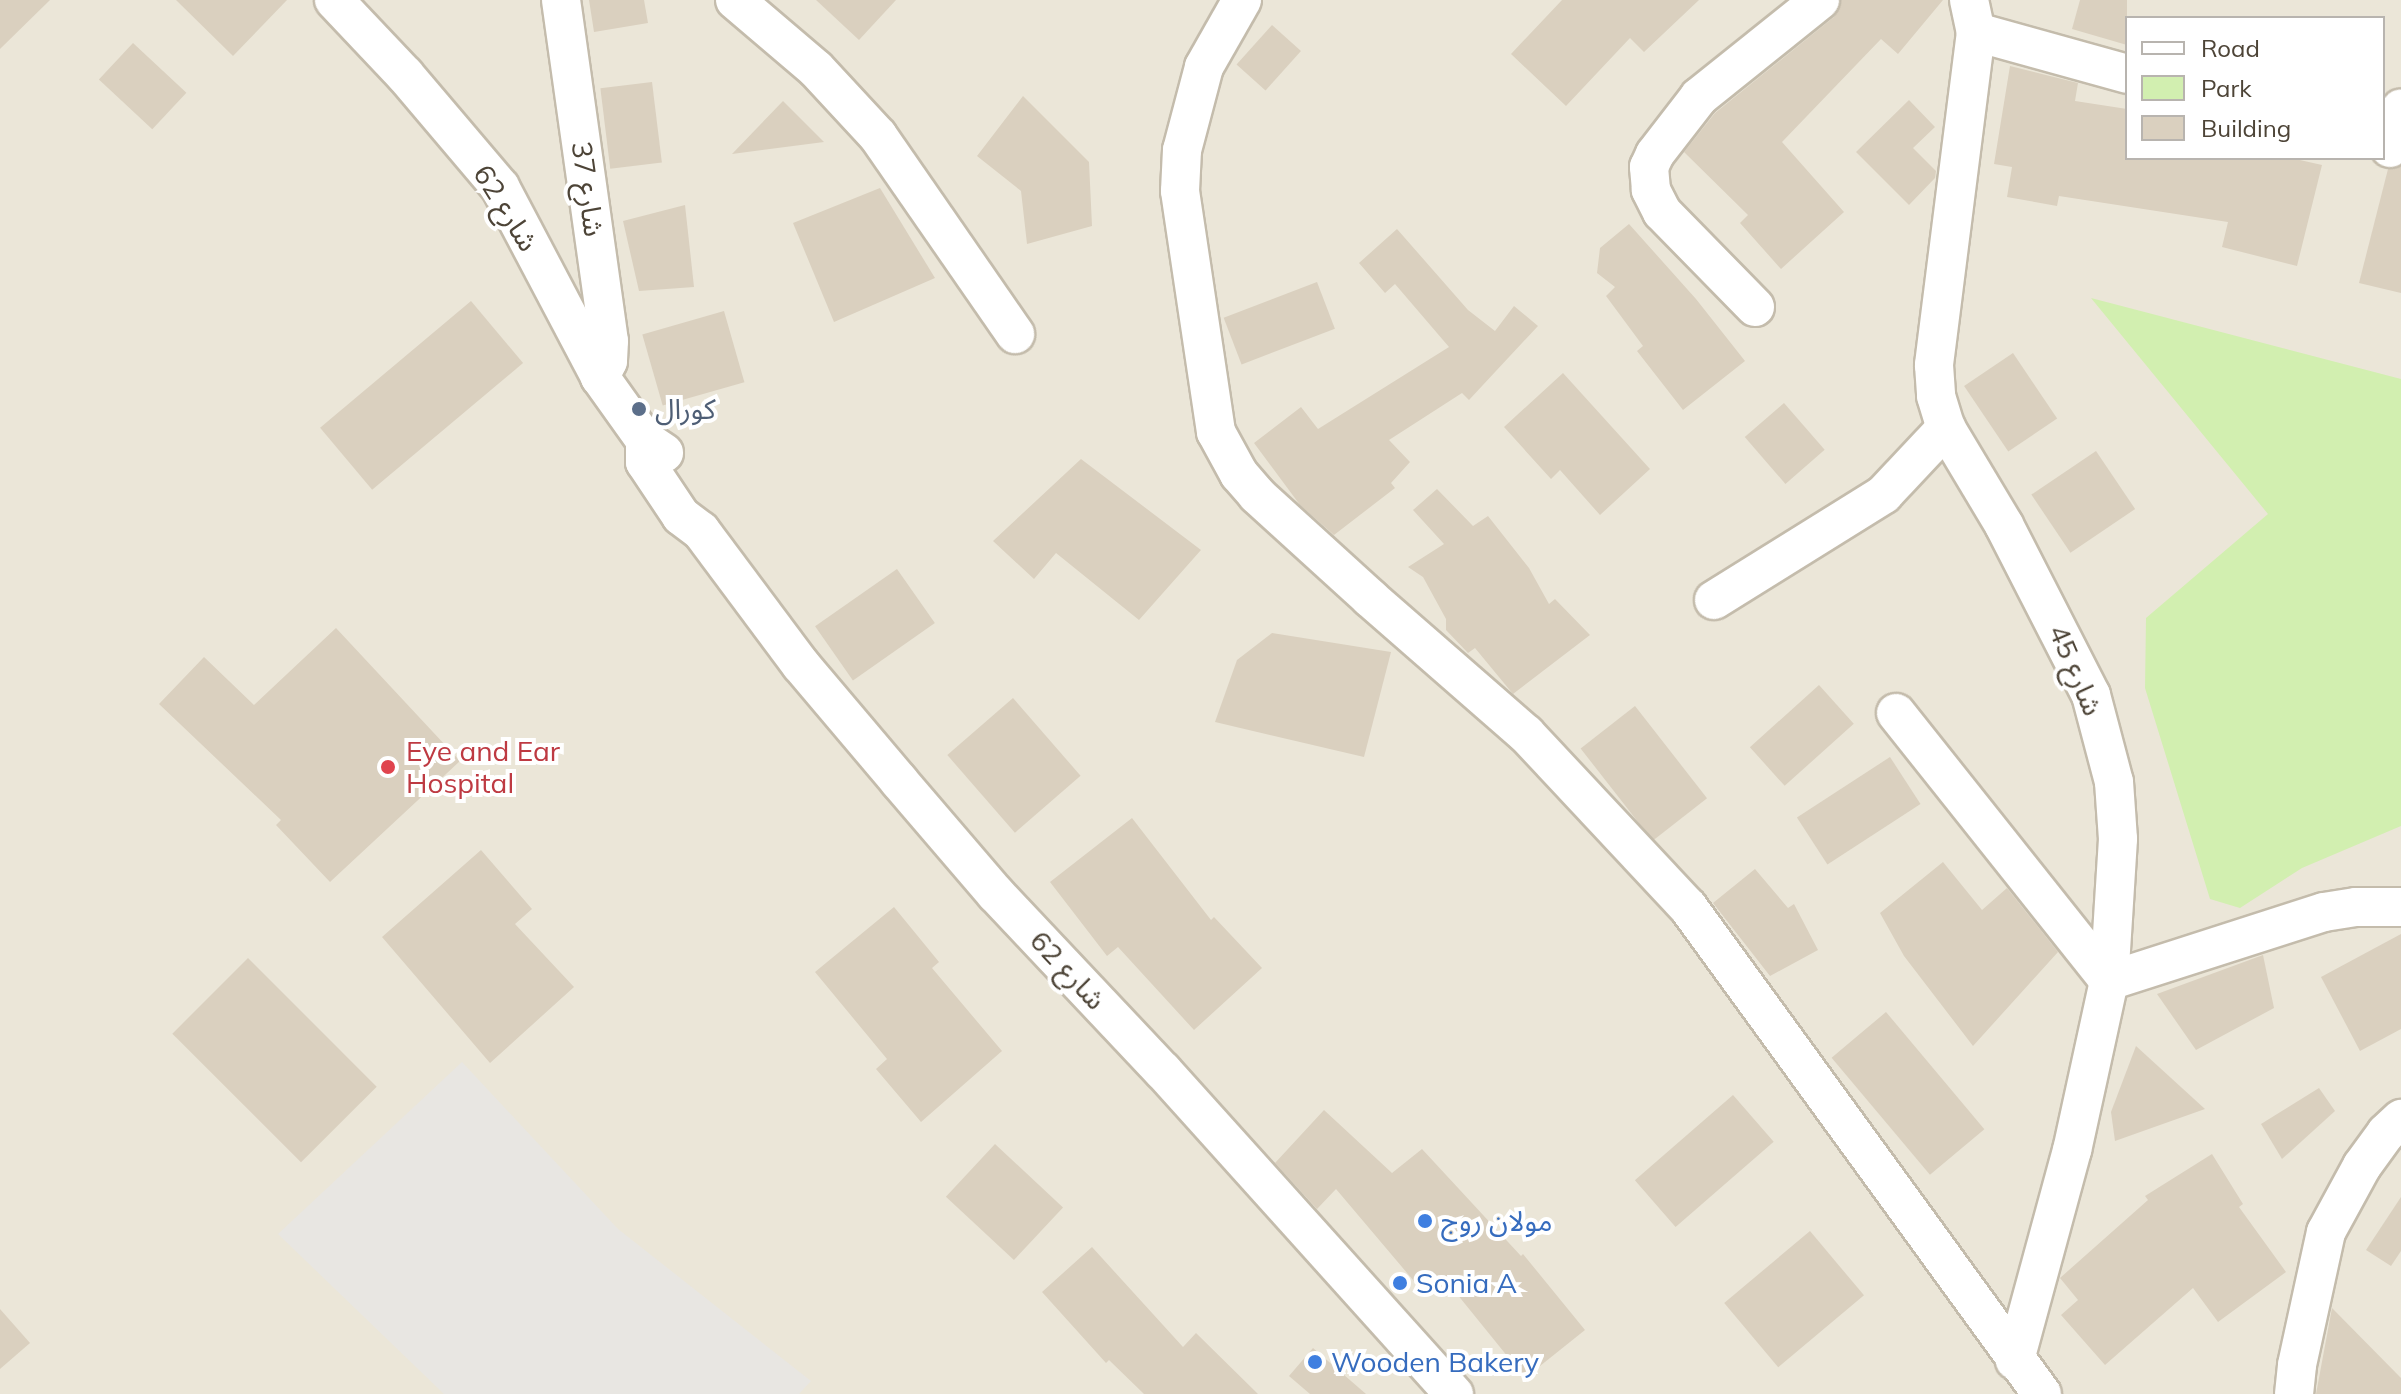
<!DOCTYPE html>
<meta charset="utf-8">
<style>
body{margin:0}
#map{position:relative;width:2401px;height:1394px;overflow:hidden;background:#f7f3eb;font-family:Mulish,"Noto Sans Arabic",sans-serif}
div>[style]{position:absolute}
.residential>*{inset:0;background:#ebe6d8}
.green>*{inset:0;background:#d2efb0}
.parking>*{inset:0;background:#e8e6e2}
.building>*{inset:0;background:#dad0bf;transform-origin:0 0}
.roads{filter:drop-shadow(2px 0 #c4bcac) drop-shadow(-2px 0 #c4bcac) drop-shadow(0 2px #c4bcac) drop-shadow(0 -2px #c4bcac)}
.minor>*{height:38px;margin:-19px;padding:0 19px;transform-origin:19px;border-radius:19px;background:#fff}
.dots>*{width:22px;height:22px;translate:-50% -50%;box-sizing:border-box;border:4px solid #fff;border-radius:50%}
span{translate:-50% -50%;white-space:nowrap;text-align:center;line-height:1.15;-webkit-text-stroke:8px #fff;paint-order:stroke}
.street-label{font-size:28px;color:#4d4437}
.service-label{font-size:28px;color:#4e5e75}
.left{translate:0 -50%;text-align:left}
.health-label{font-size:28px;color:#be3a42}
.shop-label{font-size:28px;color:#366cbe}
.legend{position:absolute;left:2125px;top:16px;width:260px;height:144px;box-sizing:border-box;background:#fff;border:2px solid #b8b4af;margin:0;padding:10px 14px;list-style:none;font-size:24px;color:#4d4437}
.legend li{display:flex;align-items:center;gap:16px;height:40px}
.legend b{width:40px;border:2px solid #b8b4af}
</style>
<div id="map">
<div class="residential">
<i style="clip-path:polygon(evenodd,0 0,2401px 0,2401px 1394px,0 1394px,0 0,2127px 18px,2383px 18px,2383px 158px,2127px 158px,2127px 18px)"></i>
</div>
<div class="green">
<i style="clip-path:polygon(2091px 298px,2401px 379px,2401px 826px,2302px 868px,2240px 908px,2210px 899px,2145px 688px,2146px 618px,2268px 514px)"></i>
</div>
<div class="parking">
<i style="clip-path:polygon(462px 1062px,618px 1229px,811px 1381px,799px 1394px,444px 1394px,278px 1234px)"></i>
</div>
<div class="building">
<i style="clip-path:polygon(0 0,50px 0,0 49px)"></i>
<i style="clip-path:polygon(176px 0,287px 0,233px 56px)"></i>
<i style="clip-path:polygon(589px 0,644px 0,648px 23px,594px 32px)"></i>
<i style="clip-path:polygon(816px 0,896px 0,859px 40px)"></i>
<i style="clip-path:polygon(1562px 0,1699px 0,1644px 52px,1630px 38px,1566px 106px,1511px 54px)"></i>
<i style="clip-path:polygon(1841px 0,1943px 0,1898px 54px,1881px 39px,1782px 142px,1844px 212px,1781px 269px,1740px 223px,1748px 215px,1684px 152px,1715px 113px,1834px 17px)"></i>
<i style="clip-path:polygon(2080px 0,2127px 0,2127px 45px,2072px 29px)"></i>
<i style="left:1272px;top:25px;width:39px;height:53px;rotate:42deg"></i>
<i style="left:133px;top:43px;width:73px;height:50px;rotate:43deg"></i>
<i style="clip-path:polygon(2010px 66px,2078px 83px,2075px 101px,2127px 109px,2127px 158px,2291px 158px,2322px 165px,2297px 266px,2222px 247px,2228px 222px,2059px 196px,2057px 206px,2007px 197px,2012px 167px,1994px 164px)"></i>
<i style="left:652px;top:82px;width:81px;height:52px;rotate:83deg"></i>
<i style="clip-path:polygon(1023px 96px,1089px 162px,1092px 226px,1027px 244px,1021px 191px,977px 156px)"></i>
<i style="clip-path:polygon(1909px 100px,1935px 127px,1913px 148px,1936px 171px,1935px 178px,1909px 205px,1856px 152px)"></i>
<i style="clip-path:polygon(783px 101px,824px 142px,732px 154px)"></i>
<i style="clip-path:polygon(2401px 166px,2401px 293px,2359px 283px,2388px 169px)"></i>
<i style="clip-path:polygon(880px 188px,935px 278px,834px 322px,793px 223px)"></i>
<i style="clip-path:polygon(685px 205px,694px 287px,639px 291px,623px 221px)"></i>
<i style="clip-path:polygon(1629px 224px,1696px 299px,1745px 361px,1683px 410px,1637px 351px,1643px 346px,1606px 296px,1615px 287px,1597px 273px,1600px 248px)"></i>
<i style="clip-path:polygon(1397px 229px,1468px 310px,1495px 331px,1514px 306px,1538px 326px,1469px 400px,1462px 393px,1389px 440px,1410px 462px,1391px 483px,1395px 488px,1334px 535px,1300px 505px,1254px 443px,1301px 407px,1318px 429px,1449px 347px,1395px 284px,1385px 293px,1359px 263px)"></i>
<i style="left:1317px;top:282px;width:50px;height:100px;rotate:69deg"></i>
<i style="left:471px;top:301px;width:81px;height:197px;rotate:50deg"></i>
<i style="left:724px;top:311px;width:74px;height:85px;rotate:74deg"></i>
<i style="left:2013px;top:353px;width:79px;height:59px;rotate:56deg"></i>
<i style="clip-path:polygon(1563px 373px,1650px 469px,1600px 515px,1560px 470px,1551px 479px,1504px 427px)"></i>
<i style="left:1784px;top:403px;width:62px;height:52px;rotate:49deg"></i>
<i style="left:2096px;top:451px;width:70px;height:78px;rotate:56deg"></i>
<i style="clip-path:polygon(1081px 459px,1201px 550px,1139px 620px,1056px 553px,1034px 579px,993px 541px)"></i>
<i style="clip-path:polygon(1437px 489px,1473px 526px,1488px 516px,1529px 568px,1549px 604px,1555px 599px,1590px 635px,1513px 694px,1475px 648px,1468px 653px,1446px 630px,1446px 619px,1423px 577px,1408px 567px,1444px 544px,1413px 510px)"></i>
<i style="left:897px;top:569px;width:66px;height:100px;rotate:55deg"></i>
<i style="clip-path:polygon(336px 628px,460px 761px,330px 882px,276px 825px,281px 820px,159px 704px,204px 657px,254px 705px)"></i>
<i style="clip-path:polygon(1272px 633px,1391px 652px,1364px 757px,1215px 722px,1237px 660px)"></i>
<i style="left:1819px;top:685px;width:52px;height:93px;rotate:48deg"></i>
<i style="left:1013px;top:698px;width:103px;height:87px;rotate:49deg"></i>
<i style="left:1635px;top:706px;width:117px;height:69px;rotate:52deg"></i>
<i style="left:1890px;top:757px;width:56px;height:111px;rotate:57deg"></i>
<i style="clip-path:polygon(1132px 818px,1211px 920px,1214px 917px,1262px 968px,1194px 1030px,1118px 947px,1107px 956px,1050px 882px)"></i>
<i style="clip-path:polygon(481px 850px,532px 909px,515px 924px,574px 987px,490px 1063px,382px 937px)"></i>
<i style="clip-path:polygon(1943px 862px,1982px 910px,2007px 888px,2058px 952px,1973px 1046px,1904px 956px,1880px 913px)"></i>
<i style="clip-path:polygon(1755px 869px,1788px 908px,1794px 904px,1818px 950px,1770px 976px,1713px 903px)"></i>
<i style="clip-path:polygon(894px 907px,939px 962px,932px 968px,1002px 1051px,921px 1122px,876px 1069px,887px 1059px,815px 972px)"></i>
<i style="clip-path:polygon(2401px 934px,2401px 1029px,2360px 1051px,2321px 977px)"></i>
<i style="clip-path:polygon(2263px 955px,2274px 1008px,2196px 1050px,2157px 994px)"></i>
<i style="left:248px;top:958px;width:182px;height:107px;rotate:45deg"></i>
<i style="left:1886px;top:1012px;width:153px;height:71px;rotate:50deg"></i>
<i style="clip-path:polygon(2136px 1046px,2205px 1109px,2115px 1141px,2111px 1112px)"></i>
<i style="clip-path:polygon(2319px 1088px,2335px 1111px,2282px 1159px,2261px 1124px)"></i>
<i style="left:1733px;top:1095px;width:62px;height:130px;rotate:49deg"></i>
<i style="clip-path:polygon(1324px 1110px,1392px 1173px,1422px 1149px,1521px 1256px,1523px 1254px,1585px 1330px,1525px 1378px,1444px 1278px,1424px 1293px,1336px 1189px,1317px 1209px,1275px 1163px)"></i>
<i style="left:995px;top:1144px;width:93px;height:72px;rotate:43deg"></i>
<i style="clip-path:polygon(2212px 1154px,2243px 1204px,2239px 1207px,2286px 1272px,2218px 1322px,2193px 1288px,2105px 1365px,2061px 1315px,2078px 1300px,2060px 1278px,2148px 1200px,2145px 1196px)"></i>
<i style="clip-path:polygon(2401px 1197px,2401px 1251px,2391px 1266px,2366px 1250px)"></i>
<i style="left:1810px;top:1231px;width:84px;height:112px;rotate:50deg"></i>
<i style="clip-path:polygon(1092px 1247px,1183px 1347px,1196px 1333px,1258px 1394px,1144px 1394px,1109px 1360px,1106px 1363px,1042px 1292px)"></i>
<i style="clip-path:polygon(2332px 1308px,2401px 1378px,2401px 1394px,2316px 1394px)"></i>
<i style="clip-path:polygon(0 1309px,30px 1343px,0 1369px)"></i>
<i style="clip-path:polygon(1313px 1348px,1366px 1394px,1310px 1394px,1289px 1376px)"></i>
</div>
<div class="roads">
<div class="minor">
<i style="left:334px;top:0;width:103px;rotate:46.6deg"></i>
<i style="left:405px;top:75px;width:147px;rotate:49.7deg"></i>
<i style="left:500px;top:187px;width:215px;rotate:62.2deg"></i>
<i style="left:600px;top:377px;width:77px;rotate:54.5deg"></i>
<i style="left:645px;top:440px;width:23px;rotate:34deg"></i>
<i style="left:561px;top:0;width:344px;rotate:82deg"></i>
<i style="left:609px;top:341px;width:20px;rotate:93deg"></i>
<i style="left:608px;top:361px;width:18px;rotate:117deg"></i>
<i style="left:735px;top:0;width:106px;rotate:40.4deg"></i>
<i style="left:816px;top:69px;width:91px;rotate:47.2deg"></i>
<i style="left:878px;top:136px;width:241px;rotate:55.3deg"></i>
<i style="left:1242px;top:0;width:77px;rotate:119.6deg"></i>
<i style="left:1204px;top:67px;width:86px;rotate:104.8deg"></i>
<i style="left:1182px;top:150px;width:41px;rotate:92.8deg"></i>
<i style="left:1180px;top:191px;width:244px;rotate:81.5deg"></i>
<i style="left:1216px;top:432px;width:48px;rotate:61.3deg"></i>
<i style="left:1239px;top:474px;width:28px;rotate:49deg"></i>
<i style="left:1257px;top:495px;width:153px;rotate:42.3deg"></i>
<i style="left:1370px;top:598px;width:207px;rotate:41.1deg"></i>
<i style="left:1526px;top:734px;width:237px;rotate:46.9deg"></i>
<i style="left:1688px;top:907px;width:602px;rotate:53.99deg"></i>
<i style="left:1969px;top:0;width:33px;rotate:78deg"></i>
<i style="left:1976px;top:32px;width:336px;rotate:97.2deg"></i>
<i style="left:1934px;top:365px;width:31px;rotate:86deg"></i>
<i style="left:1936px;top:396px;width:34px;rotate:73deg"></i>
<i style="left:1946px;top:428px;width:113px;rotate:59.1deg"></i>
<i style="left:2004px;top:525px;width:191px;rotate:62.9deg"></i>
<i style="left:2091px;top:695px;width:90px;rotate:75.2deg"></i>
<i style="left:2114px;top:782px;width:57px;rotate:86deg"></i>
<i style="left:2118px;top:839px;width:142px;rotate:93.6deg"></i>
<i style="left:2109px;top:981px;width:173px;rotate:102.3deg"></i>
<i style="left:2072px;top:1150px;width:218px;rotate:105.2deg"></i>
<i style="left:1976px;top:32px;width:157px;rotate:15.5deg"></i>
<i style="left:2390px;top:148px;width:41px;rotate:-74.6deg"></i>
<i style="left:1755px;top:307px;width:133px;rotate:-134.4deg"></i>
<i style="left:1662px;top:212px;width:25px;rotate:-117deg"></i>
<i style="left:1651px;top:190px;width:23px;rotate:-95deg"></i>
<i style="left:1649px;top:167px;width:14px;rotate:-65deg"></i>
<i style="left:1655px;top:154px;width:72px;rotate:-52.3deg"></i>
<i style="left:1699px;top:97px;width:155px;rotate:-38.7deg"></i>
<i style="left:645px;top:440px;width:22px;rotate:90deg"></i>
<i style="left:645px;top:462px;width:65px;rotate:56.3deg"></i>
<i style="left:681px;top:516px;width:25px;rotate:37deg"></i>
<i style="left:701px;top:531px;width:167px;rotate:53.3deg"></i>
<i style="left:801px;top:665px;width:152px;rotate:49.8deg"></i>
<i style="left:899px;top:781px;width:149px;rotate:49.4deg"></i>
<i style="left:996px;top:894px;width:243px;rotate:46.7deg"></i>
<i style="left:1163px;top:1071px;width:435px;rotate:48deg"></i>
<i style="left:1714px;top:600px;width:200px;rotate:-31.9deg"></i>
<i style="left:1884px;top:494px;width:91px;rotate:-46.8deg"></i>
<i style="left:1896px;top:713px;width:342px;rotate:51.5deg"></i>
<i style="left:2109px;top:981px;width:226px;rotate:-17.8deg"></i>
<i style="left:2324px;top:912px;width:32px;rotate:-9deg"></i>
<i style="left:2356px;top:907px;width:45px"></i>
<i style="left:2294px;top:1394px;width:29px;rotate:-84deg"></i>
<i style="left:2297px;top:1365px;width:136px;rotate:-77.7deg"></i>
<i style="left:2326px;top:1232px;width:75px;rotate:-61.4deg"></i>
<i style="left:2362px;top:1166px;width:41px;rotate:-54deg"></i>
<i style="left:2386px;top:1133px;width:21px;rotate:-43deg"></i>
</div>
</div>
<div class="dots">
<i style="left:639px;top:409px;background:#5c6f8a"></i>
<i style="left:388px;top:767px;background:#e0444e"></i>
<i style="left:1425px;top:1221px;background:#3f7fe0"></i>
<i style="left:1400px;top:1283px;background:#3f7fe0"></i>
<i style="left:1315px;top:1362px;background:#3f7fe0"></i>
</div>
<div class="street-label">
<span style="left:588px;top:189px;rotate:82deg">شارع 37</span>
<span style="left:506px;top:208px;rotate:58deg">شارع 62</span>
<span style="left:2076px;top:670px;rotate:67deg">شارع 45</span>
<span style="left:1068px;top:970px;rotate:47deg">شارع 62</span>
</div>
<div class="service-label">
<span class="left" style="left:655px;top:409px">كورال</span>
</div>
<div class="health-label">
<span class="left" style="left:406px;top:767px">Eye and Ear<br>Hospital</span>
</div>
<div class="shop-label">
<span class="left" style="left:1441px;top:1221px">مولان روج</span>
<span class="left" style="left:1416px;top:1283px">Sonia A</span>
<span class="left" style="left:1331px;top:1362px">Wooden Bakery</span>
</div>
<ul class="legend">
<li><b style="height:10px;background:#fff"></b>Road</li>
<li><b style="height:22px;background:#d2efb0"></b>Park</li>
<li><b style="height:22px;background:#dad0bf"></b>Building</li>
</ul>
</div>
